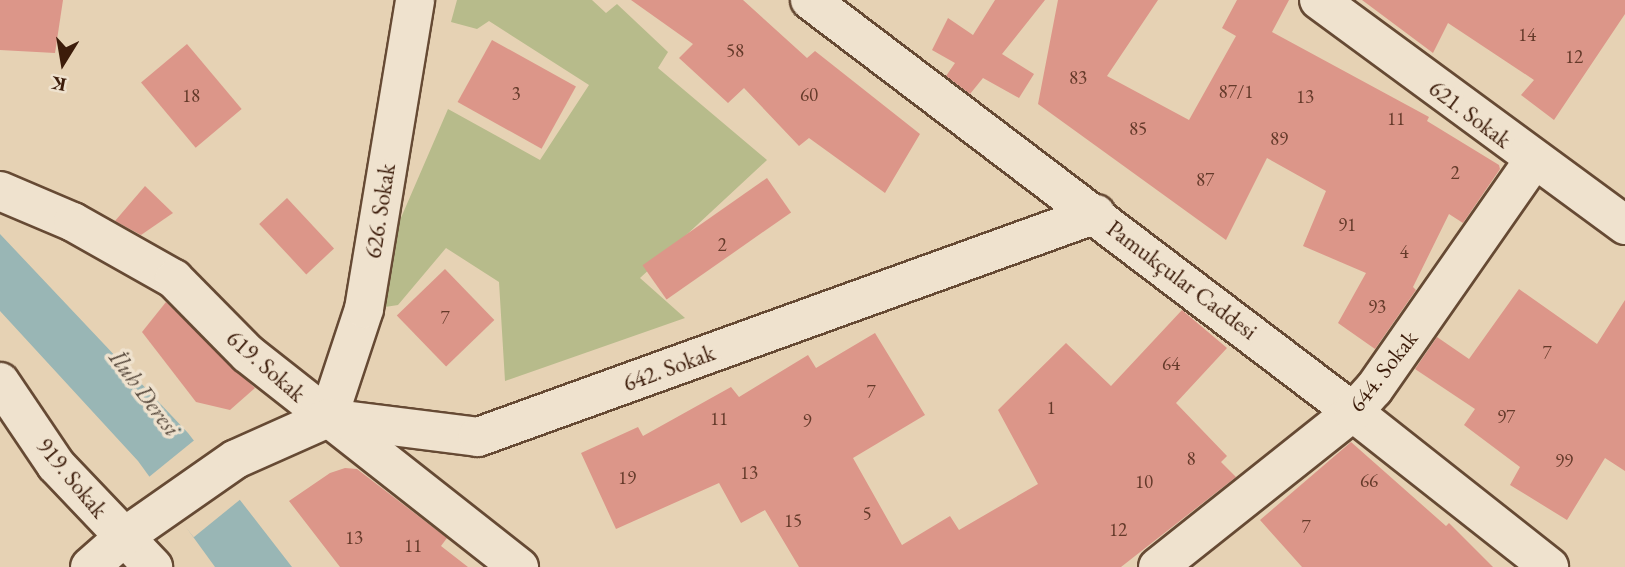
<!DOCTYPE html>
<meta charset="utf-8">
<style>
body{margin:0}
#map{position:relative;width:1625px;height:567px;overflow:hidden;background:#e6d2b4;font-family:"EB Garamond",serif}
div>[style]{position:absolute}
.green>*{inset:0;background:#b7bb8b}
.water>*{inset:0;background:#99b6b5}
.pier>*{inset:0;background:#e6d2b4;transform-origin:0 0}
.building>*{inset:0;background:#dc9689;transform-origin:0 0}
.roads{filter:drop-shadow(2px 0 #664a34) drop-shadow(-2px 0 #664a34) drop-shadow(0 2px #664a34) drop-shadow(0 -2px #664a34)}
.minor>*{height:38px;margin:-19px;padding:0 19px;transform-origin:19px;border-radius:19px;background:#efe2ce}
span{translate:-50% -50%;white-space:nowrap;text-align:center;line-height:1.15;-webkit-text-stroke:7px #efe2ce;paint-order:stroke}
.number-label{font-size:19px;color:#643a2a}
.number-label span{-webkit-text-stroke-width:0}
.street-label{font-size:23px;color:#3c1c0a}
.water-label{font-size:24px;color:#584a3d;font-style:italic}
.north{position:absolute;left:28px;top:28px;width:70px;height:70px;-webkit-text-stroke:5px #efe2ce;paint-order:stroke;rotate:191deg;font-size:19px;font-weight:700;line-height:28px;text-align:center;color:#3c1c0a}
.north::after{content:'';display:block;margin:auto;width:24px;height:32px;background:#3c1c0a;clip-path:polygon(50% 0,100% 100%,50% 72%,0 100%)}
</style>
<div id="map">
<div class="green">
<i style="clip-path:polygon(457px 0,592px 0,606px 13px,617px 4px,668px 52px,658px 68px,767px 160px,640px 278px,685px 318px,505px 381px,499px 282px,446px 248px,398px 305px,385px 307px,397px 227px,448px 109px,540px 160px,589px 85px,489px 21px,477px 29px,451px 22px)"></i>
</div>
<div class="water">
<i style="clip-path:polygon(0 234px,188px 433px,292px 567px,215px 567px,138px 461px,0 311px)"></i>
</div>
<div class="pier">
<i style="left:197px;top:438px;width:75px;height:65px;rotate:51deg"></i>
</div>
<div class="building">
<i style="clip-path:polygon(0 0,63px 0,55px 53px,0 50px)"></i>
<i style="clip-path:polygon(631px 0,743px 0,807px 58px,815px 51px,920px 134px,885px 193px,809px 138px,799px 146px,744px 88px,728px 103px,679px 58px,693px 44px)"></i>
<i style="clip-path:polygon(995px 0,1045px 0,1002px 54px,1034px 74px,1019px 98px,983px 78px,970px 94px,946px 76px,955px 63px,932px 50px,948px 18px,973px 35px)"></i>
<i style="clip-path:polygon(1058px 0,1158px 0,1107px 76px,1189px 120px,1236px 36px,1222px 28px,1237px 0,1289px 0,1272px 32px,1429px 117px,1427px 121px,1499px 165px,1500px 169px,1463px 223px,1449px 214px,1413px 287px,1416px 290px,1375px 349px,1338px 323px,1366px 273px,1303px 246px,1326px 191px,1267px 158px,1226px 240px,1038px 104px)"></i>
<i style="clip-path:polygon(1362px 0,1625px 0,1625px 14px,1554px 120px,1521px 95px,1534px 80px,1448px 23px,1433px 53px)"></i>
<i style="left:492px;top:40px;width:96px;height:71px;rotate:29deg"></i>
<i style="left:187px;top:44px;width:85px;height:60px;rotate:50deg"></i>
<i style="left:767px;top:178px;width:42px;height:152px;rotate:55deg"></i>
<i style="clip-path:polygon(145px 186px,173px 213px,141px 235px,115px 221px)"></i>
<i style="left:287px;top:198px;width:69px;height:38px;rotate:47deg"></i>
<i style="left:445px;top:269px;width:71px;height:67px;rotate:46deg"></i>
<i style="clip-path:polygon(1519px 289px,1597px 344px,1625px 300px,1625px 471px,1605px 458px,1567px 520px,1510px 485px,1520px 467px,1464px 425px,1475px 409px,1415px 369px,1437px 337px,1469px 359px)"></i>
<i style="clip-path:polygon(166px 302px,255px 388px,230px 410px,196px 402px,142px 332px)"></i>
<i style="clip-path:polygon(1182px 310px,1227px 348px,1176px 403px,1227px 456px,1221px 462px,1236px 477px,1121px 567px,799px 567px,765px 510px,741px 523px,719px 483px,616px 529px,581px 453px,638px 427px,643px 436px,731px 387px,739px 397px,808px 355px,816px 368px,875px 333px,925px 415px,853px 458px,902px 545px,950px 516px,959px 530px,1038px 484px,998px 410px,1066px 343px,1111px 386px)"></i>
<i style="clip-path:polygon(1351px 442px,1446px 526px,1449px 523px,1493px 567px,1302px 567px,1260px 520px)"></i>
<i style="clip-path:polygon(345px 468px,357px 469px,447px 538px,441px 546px,468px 567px,340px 567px,289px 501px,330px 473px)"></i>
</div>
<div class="roads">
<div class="minor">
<i style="left:810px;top:0;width:682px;rotate:37.19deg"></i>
<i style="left:1353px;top:412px;width:250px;rotate:38.3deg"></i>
<i style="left:1319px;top:0;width:380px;rotate:36.3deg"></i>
<i style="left:0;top:191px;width:79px;rotate:23deg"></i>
<i style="left:73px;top:222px;width:116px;rotate:29.4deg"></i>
<i style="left:174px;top:279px;width:105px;rotate:45.4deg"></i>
<i style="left:248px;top:354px;width:345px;rotate:38.2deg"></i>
<i style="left:0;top:382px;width:100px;rotate:56deg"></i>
<i style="left:56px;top:465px;width:141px;rotate:46.4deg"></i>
<i style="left:328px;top:418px;width:115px;rotate:-71.7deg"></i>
<i style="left:364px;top:309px;width:313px;rotate:-80.6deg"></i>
<i style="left:90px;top:567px;width:45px;rotate:-41.4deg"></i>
<i style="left:124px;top:537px;width:136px;rotate:-34.9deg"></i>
<i style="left:236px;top:459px;width:101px;rotate:-24deg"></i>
<i style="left:328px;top:418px;width:151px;rotate:7.2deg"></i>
<i style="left:478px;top:437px;width:657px;rotate:-19.84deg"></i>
<i style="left:1158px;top:567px;width:249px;rotate:-38.5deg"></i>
<i style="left:1353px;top:412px;width:31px;rotate:-48deg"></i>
<i style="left:1374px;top:389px;width:278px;rotate:-55.1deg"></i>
</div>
</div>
<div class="number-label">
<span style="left:1527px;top:35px">14</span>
<span style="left:735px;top:51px">58</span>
<span style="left:1574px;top:57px">12</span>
<span style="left:1078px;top:78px">83</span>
<span style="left:1236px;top:92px">87/1</span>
<span style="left:516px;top:94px">3</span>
<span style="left:809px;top:95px">60</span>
<span style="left:191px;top:96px">18</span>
<span style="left:1305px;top:97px">13</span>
<span style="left:1396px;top:119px">11</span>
<span style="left:1138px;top:129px">85</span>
<span style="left:1279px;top:139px">89</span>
<span style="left:1455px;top:173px">2</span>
<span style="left:1205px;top:180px">87</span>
<span style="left:1347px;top:225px">91</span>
<span style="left:722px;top:245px">2</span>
<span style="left:1404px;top:252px">4</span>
<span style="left:1377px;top:307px">93</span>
<span style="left:445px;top:318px">7</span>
<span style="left:1547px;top:353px">7</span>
<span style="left:1171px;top:364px">64</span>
<span style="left:871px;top:392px">7</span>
<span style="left:1051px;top:408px">1</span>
<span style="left:1506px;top:417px">97</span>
<span style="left:719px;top:419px">11</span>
<span style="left:807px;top:421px">9</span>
<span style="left:1191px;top:459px">8</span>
<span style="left:1564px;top:461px">99</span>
<span style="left:749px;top:473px">13</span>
<span style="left:627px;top:478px">19</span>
<span style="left:1369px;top:481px">66</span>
<span style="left:1144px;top:482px">10</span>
<span style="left:867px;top:514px">5</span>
<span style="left:793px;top:521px">15</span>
<span style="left:1306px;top:527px">7</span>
<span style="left:1118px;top:530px">12</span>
<span style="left:354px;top:538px">13</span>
<span style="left:413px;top:546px">11</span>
</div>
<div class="street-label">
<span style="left:1470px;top:114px;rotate:37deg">621. Sokak</span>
<span style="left:380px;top:211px;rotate:-81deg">626. Sokak</span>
<span style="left:1182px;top:280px;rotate:37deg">Pamukçular Caddesi</span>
<span style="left:266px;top:366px;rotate:41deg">619. Sokak</span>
<span style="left:669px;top:368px;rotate:-20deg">642. Sokak</span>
<span style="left:1383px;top:371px;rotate:-52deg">644. Sokak</span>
<span style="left:72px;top:478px;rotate:50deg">919. Sokak</span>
</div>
<div class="water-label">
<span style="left:145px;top:393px;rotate:53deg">İluh Deresi</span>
</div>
<div class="north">K</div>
</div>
